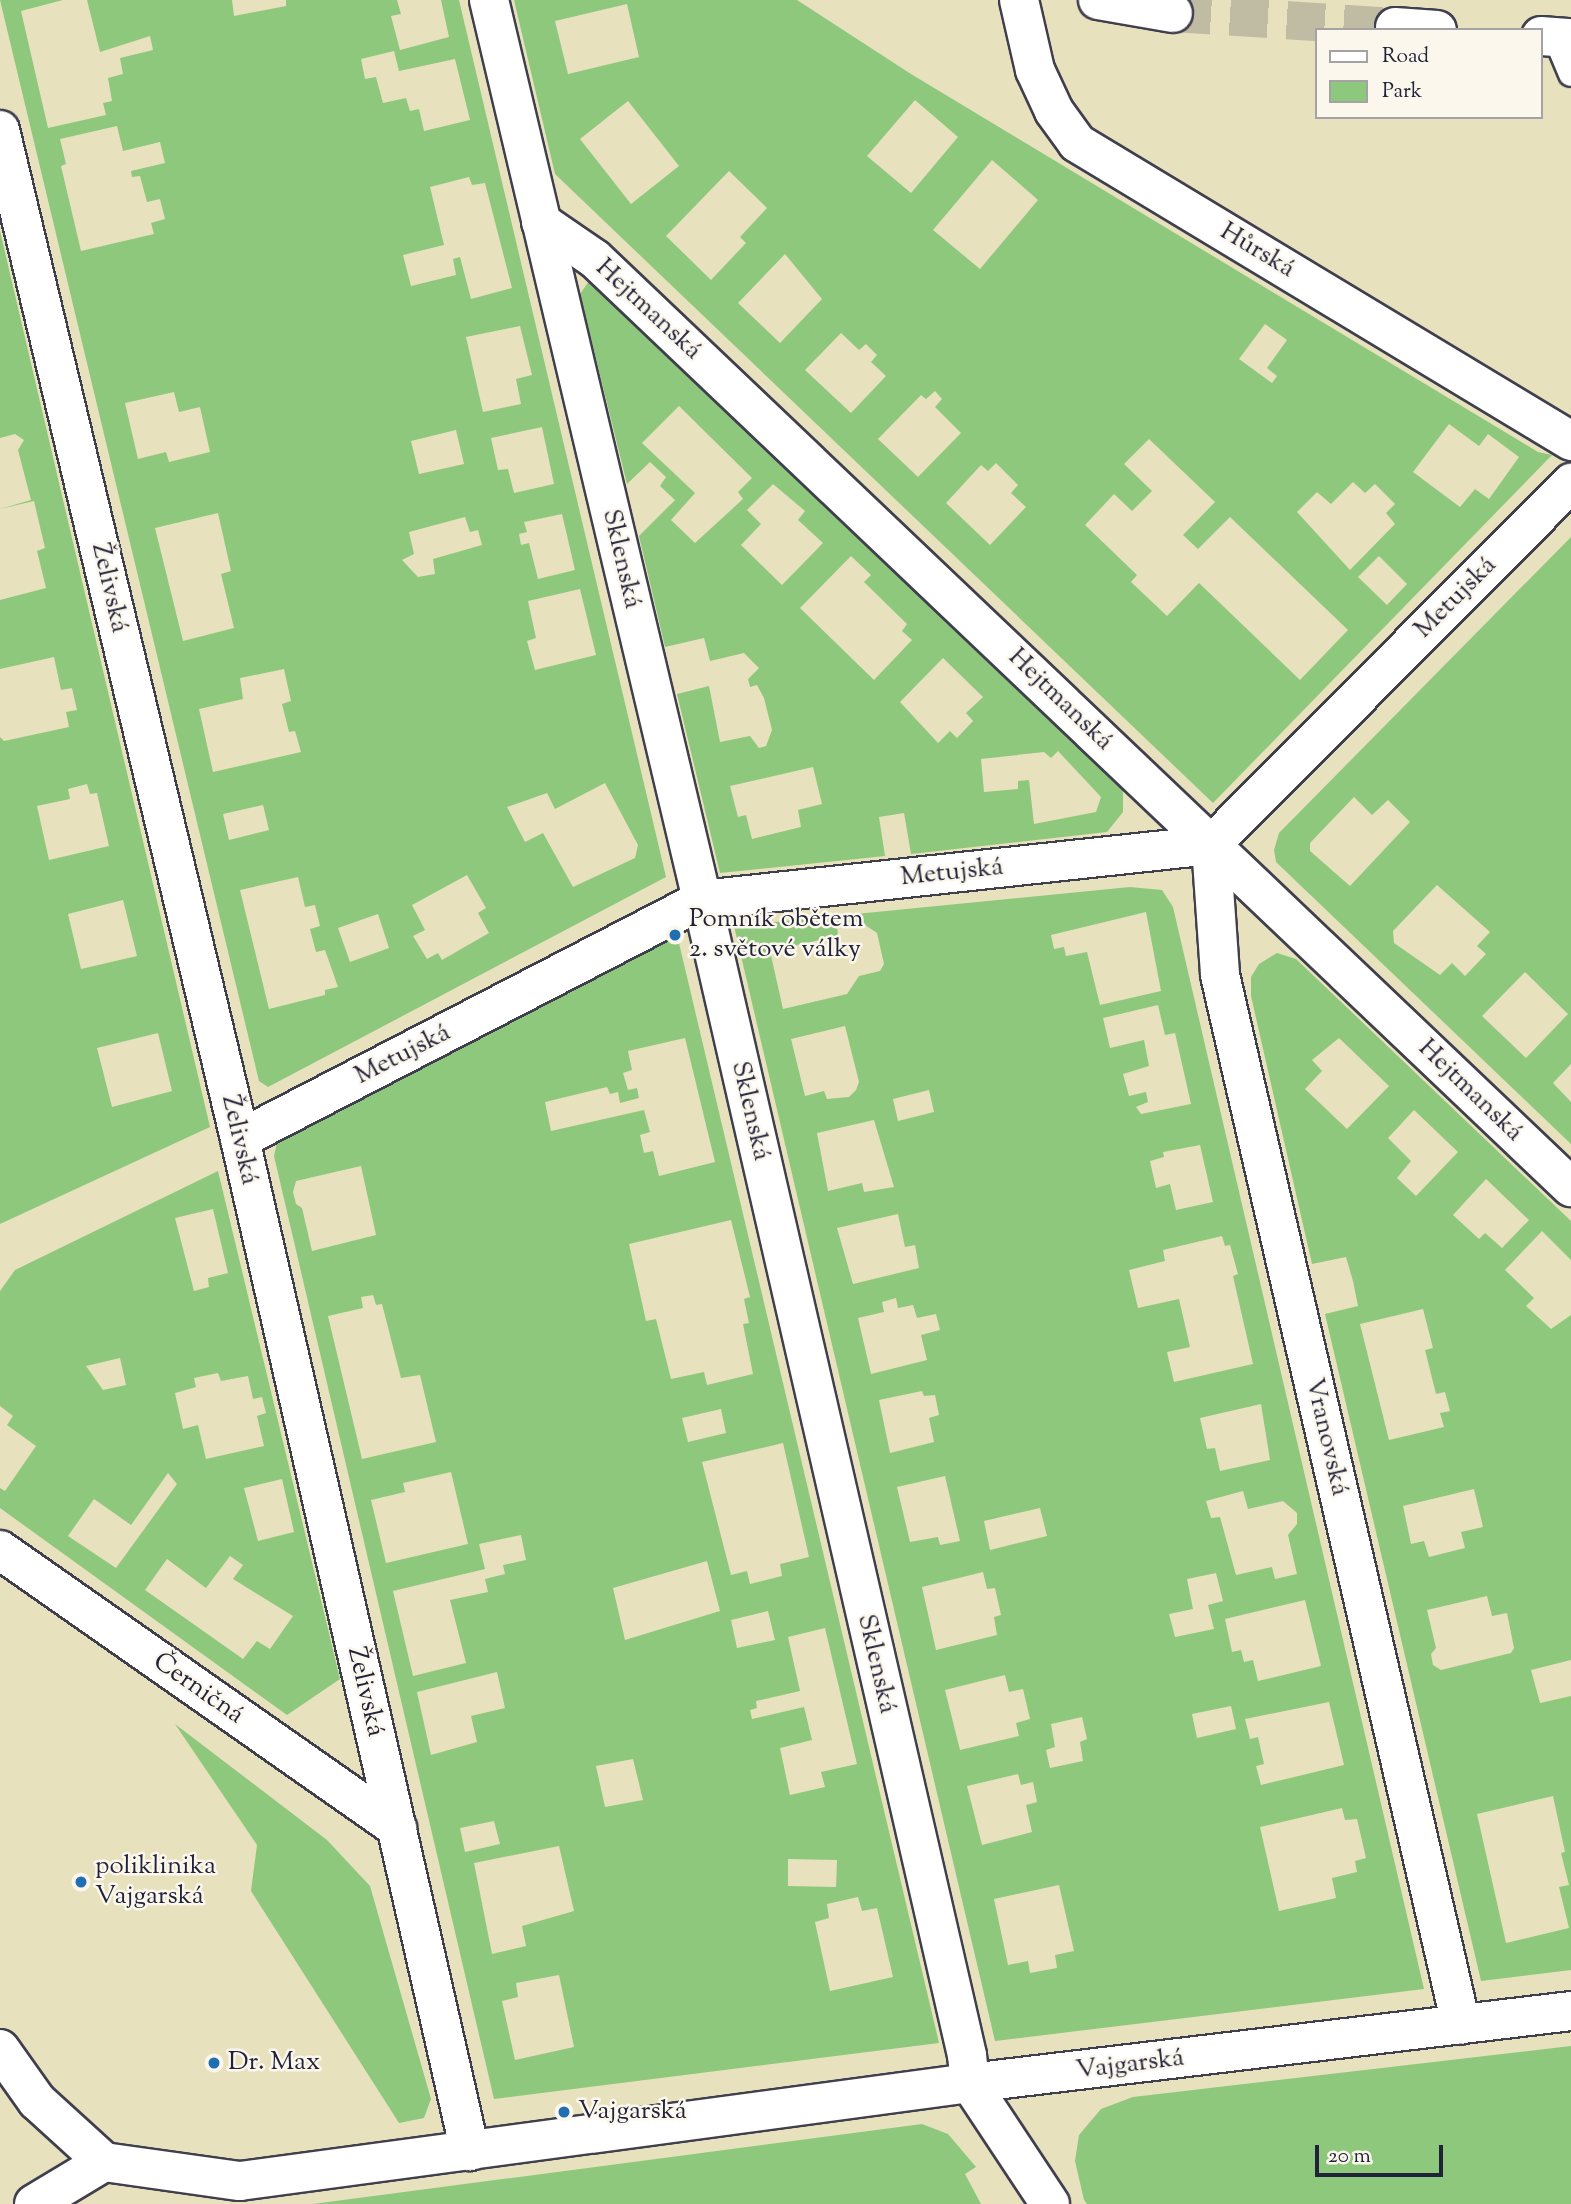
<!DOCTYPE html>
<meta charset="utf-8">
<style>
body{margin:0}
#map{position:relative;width:1571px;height:2204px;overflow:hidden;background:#e8e1bd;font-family:"Sorts Mill Goudy",serif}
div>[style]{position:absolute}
.green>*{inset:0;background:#8ec87c}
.secondary-tunnel>*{height:38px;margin-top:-19px;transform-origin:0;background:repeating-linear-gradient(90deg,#c0bba3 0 38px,transparent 0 57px)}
.roads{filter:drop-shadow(2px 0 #403f4e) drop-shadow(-2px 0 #403f4e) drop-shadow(0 2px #403f4e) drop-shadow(0 -2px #403f4e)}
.lane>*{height:24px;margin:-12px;padding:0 12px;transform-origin:12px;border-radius:12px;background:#fff}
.street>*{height:38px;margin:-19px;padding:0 19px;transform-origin:19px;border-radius:19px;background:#fff}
.secondary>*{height:38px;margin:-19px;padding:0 19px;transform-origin:19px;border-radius:19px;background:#fff}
.dots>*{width:19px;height:19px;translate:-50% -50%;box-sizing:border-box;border:4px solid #fbf7ec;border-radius:50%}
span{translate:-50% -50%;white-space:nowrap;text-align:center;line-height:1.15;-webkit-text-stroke:5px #fbf7ec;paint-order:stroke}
.street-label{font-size:26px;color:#22223b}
.poi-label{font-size:26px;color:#22223b}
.left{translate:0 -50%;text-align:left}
.legend{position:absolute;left:1315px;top:28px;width:228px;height:91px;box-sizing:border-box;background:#fbf7ec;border:2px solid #a4a2a5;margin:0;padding:9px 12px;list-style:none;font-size:21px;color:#22223b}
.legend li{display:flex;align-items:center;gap:14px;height:35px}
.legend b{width:35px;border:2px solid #a4a2a5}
.scale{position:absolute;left:1315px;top:2145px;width:128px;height:32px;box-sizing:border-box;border:4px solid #22223b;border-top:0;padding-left:9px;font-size:21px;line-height:24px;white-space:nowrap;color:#22223b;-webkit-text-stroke:5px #fbf7ec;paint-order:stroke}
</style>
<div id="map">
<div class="green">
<i style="clip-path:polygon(evenodd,0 0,63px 0,21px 11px,48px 128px,106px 115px,103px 103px,112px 101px,108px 78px,123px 74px,120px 58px,153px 50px,150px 36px,100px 52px,87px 0,232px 0,234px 16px,286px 6px,286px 0,397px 0,401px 14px,391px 16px,400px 50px,449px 37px,441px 0,459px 0,666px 877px,268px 1087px,259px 1081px,0 0,394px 51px,399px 71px,455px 59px,470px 120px,424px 131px,419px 109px,410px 111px,406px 98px,383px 103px,376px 77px,365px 79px,361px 59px,394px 51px,0 0,117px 126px,123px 151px,160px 142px,165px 163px,131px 171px,132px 177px,140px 176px,147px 202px,160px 199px,165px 219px,151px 223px,154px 234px,81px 251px,61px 166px,66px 164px,60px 139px,117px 126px,0 0,469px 177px,472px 185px,485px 183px,512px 288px,471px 299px,460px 257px,453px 259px,456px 275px,411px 286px,403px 255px,444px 245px,430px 187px,469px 177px,0 0,520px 326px,532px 375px,516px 379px,521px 404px,483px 412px,466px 337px,520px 326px,0 0,174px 392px,179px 412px,200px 407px,210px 452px,169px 462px,166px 452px,138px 459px,125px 403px,174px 392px,0 0,542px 427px,554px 484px,514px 493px,508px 469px,498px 470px,491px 438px,542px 427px,0 0,456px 430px,464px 464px,419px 474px,411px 441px,456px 430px,0 0,218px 513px,231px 571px,221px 574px,234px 628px,183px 641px,155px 528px,218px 513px,0 0,562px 514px,575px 570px,538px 579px,529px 543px,521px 545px,519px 534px,527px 532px,524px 522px,562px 514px,0 0,465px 517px,470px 532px,478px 530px,482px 545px,433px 559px,435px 574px,418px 577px,402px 560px,414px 554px,409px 532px,465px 517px,0 0,580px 589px,596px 655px,535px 670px,527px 641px,536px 638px,528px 601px,580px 589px,0 0,284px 669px,291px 701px,282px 704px,289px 732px,295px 731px,301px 752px,213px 772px,199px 709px,243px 699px,240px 678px,284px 669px,0 0,605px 783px,638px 845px,635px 858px,573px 887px,543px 833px,525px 842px,507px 807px,547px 793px,555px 809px,605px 783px,0 0,263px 805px,269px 830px,229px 840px,223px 814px,263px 805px,0 0,467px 875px,486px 908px,478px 913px,489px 933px,442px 960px,438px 953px,427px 959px,413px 936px,425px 930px,412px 905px,467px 875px,0 0,298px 877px,305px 907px,315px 905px,320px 926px,310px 929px,316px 952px,325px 950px,338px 987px,325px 990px,325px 995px,269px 1009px,240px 890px,298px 877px,0 0,378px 914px,389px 948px,350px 962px,338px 928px,378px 914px)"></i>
<i style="clip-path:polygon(evenodd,514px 0,797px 0,911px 74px,1538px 452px,1552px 455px,1213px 803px,555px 174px,514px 0,627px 4px,639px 57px,568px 74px,555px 21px,627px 4px,514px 0,915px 100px,958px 137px,911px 193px,867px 156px,915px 100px,514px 0,628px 101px,679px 166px,631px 204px,580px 139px,628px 101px,514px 0,992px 160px,1038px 200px,980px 269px,933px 230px,992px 160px,514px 0,729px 171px,767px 208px,740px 237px,746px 243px,711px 280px,666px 236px,729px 171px,514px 0,785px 254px,822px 299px,780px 343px,738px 303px,785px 254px,514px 0,1265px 324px,1287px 340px,1267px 368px,1277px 376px,1272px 383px,1239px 359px,1265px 324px,514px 0,841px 333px,859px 350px,866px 344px,877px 355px,871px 362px,886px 376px,851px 413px,805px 370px,841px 333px,514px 0,935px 391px,942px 399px,935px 407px,961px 433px,918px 477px,878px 439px,921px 395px,926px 399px,935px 391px,514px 0,1449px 424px,1479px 446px,1488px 434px,1519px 457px,1489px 499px,1475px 489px,1460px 507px,1413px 472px,1449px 424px,514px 0,1149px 439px,1215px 502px,1183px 535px,1198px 549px,1230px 517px,1348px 630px,1300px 680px,1199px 583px,1167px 616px,1131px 582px,1137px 575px,1085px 525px,1114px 494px,1132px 511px,1152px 491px,1124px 464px,1149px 439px,514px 0,996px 463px,1018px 485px,1011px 493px,1026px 507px,990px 545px,946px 503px,981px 465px,988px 471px,996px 463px,514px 0,1353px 482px,1365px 493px,1375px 484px,1395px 504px,1386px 513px,1395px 524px,1350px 570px,1297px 512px,1317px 492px,1331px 504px,1353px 482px,514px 0,1379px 556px,1407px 584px,1387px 605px,1358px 577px,1379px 556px)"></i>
<i style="clip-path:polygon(evenodd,0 231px,210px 1127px,0 1224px,0 737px,4px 741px,69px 727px,66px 712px,77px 710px,72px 688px,61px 690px,54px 657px,0 669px,0 600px,46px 588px,37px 551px,45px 548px,34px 501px,0 509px,31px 500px,18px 450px,24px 440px,15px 434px,0 438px,0 231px,87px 784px,90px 794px,97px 793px,109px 846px,49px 860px,37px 806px,70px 799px,68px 789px,87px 784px,0 231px,123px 900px,137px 956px,81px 969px,68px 914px,123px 900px,0 231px,158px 1033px,172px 1091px,112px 1107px,97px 1048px,158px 1033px)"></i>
<i style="clip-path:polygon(evenodd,589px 281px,1123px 789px,1123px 812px,1107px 832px,911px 854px,904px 813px,879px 817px,885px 856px,720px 873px,677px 694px,709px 686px,720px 742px,750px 736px,759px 748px,766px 746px,772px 730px,764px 698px,757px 685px,750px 687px,748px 679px,759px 668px,744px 653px,710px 661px,704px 638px,665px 647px,639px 536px,675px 500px,660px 486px,666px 477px,650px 462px,627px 484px,580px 294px,589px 281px,679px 406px,752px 478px,738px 492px,743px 499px,695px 543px,671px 520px,695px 493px,642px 443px,679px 406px,589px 281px,773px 484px,805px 511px,798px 520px,823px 543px,782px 585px,741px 545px,761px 524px,747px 510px,773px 484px,589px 281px,851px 556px,871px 575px,864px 582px,907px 624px,902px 631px,912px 640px,874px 680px,800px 608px,851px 556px,589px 281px,943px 658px,983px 697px,966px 713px,973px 721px,957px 738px,950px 731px,938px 743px,900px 702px,943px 658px,589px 281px,1058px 751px,1101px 797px,1096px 812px,1034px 824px,1029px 780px,1018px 781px,1018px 789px,984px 792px,981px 759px,1044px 752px,1051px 758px,1058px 751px,589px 281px,813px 767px,822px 804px,798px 810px,801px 827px,752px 839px,746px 815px,738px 817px,730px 786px,813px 767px)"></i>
<i style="clip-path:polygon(evenodd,1571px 537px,1571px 1064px,1553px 1083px,1571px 1102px,1571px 1144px,1276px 862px,1274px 850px,1279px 833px,1571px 537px,1354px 797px,1372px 815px,1388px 800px,1410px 822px,1350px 886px,1310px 851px,1310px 843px,1354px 797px,1571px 537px,1437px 885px,1490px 932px,1477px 946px,1486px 954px,1465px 976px,1452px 963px,1440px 975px,1394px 943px,1393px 931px,1437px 885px,1571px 537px,1525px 972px,1568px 1014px,1526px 1058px,1482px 1016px,1525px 972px)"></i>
<i style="clip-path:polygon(evenodd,1130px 887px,1162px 890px,1173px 907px,1424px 1989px,995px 2041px,734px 926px,1130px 887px,1146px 912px,1161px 991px,1100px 1005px,1087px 952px,1066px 956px,1064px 947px,1054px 949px,1051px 935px,1146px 912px,1130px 887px,859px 921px,877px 933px,884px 964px,880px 971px,859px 976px,847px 994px,783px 1009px,770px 951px,838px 936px,837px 926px,859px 921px,1130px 887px,1158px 1005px,1165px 1035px,1175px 1033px,1191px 1104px,1141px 1114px,1136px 1107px,1148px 1102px,1146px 1092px,1129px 1096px,1123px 1074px,1149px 1066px,1144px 1040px,1110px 1048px,1103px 1018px,1158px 1005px,1130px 887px,845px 1026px,859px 1082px,856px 1090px,849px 1097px,827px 1099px,824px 1091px,805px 1096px,791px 1039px,845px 1026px,1130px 887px,929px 1090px,934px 1112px,898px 1121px,893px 1099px,929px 1090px,1130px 887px,874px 1120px,894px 1187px,864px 1192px,862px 1183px,828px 1191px,817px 1133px,874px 1120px,1130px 887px,1200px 1145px,1213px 1202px,1176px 1210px,1170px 1184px,1156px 1188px,1150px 1161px,1164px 1157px,1163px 1152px,1200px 1145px,1130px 887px,898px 1214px,905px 1247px,915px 1245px,919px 1268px,853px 1284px,837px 1228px,898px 1214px,1130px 887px,1222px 1236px,1225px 1246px,1230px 1245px,1238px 1274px,1233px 1276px,1253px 1364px,1174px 1382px,1167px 1352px,1190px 1347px,1179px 1299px,1138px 1308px,1129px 1270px,1165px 1261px,1163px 1250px,1222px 1236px,1130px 887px,896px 1298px,898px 1308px,913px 1305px,917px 1318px,936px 1314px,940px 1330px,921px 1335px,927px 1360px,871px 1374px,858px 1318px,884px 1312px,882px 1302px,896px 1298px,1130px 887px,922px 1391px,924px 1396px,935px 1395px,939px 1415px,929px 1418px,934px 1442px,890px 1453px,879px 1400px,922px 1391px,1130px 887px,1261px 1404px,1270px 1460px,1220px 1471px,1215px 1448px,1207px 1449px,1200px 1418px,1261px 1404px,1130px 887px,945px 1476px,960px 1541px,940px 1545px,938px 1537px,910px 1542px,897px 1487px,945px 1476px,1130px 887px,1243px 1491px,1248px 1509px,1283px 1501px,1297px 1513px,1297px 1524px,1288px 1535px,1297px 1574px,1275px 1579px,1272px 1567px,1236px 1575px,1220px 1517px,1211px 1518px,1206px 1501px,1243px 1491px,1130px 887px,1040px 1508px,1047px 1536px,990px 1550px,984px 1521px,1040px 1508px,1130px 887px,983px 1572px,987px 1589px,995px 1588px,1001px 1615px,994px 1617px,997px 1635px,936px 1650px,922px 1587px,983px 1572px,1130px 887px,1216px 1573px,1223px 1601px,1208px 1605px,1214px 1629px,1175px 1637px,1169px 1614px,1193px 1609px,1187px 1579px,1216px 1573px,1130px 887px,1305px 1600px,1321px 1666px,1258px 1681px,1253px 1660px,1244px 1662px,1241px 1650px,1232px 1652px,1225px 1619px,1305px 1600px,1130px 887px,1005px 1675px,1009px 1692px,1023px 1689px,1030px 1719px,1016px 1723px,1019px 1736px,960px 1750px,945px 1690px,1005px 1675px,1130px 887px,1329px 1702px,1344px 1765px,1261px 1785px,1256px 1766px,1264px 1764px,1258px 1737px,1250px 1739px,1245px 1719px,1329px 1702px,1130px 887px,1231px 1706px,1236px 1729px,1197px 1738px,1192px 1714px,1231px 1706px,1130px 887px,1082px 1717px,1087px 1739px,1080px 1742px,1083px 1761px,1050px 1768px,1046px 1750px,1055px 1747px,1051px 1724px,1082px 1717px,1130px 887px,1018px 1774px,1021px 1785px,1033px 1782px,1037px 1802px,1026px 1805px,1032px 1832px,982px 1845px,967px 1786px,1018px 1774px,1130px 887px,1342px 1808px,1345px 1820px,1357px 1819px,1366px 1858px,1355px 1861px,1357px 1872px,1332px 1878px,1336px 1898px,1279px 1911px,1260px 1827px,1342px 1808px,1130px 887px,1059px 1885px,1074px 1951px,1055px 1955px,1057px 1968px,1030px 1973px,1028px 1961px,1008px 1965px,994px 1899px,1059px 1885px)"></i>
<i style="clip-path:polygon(evenodd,669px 937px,679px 943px,939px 2043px,494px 2099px,274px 1156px,277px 1143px,669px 937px,685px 1038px,715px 1162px,659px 1176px,653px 1151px,644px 1153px,640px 1135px,650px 1132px,644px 1110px,551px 1131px,545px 1102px,607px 1087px,610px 1094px,618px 1092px,620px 1103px,639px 1098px,637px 1088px,628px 1090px,623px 1073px,632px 1070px,628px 1051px,685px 1038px,669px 937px,361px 1166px,376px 1235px,312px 1251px,302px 1208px,296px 1204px,293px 1192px,296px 1181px,361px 1166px,669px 937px,731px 1220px,750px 1297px,744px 1299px,749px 1323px,743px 1324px,753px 1374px,707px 1385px,704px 1372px,671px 1379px,656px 1319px,646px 1321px,629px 1244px,731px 1220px,669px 937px,373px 1295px,376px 1305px,382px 1304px,401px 1378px,420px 1375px,436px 1442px,362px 1459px,328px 1316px,363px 1308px,361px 1297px,373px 1295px,669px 937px,721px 1409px,726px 1433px,688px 1442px,682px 1418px,721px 1409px,669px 937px,783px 1443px,809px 1557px,780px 1564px,782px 1576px,750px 1584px,747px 1571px,731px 1575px,702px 1462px,783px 1443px,669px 937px,451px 1472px,468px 1544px,386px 1563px,371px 1500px,405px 1492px,403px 1483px,451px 1472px,669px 937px,521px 1535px,526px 1560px,503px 1565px,505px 1574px,485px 1579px,488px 1592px,450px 1600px,466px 1663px,413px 1676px,393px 1591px,485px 1569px,479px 1544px,521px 1535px,669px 937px,707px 1561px,720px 1611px,625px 1640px,613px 1588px,707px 1561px,669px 937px,768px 1611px,775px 1640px,737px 1648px,731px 1620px,768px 1611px,669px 937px,825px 1628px,857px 1764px,821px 1772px,825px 1787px,790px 1795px,780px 1748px,812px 1740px,804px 1707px,752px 1719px,750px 1710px,757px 1708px,756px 1701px,800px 1691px,788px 1637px,825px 1628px,669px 937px,497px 1672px,505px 1708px,471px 1716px,477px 1742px,431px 1755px,417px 1692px,497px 1672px,669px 937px,633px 1759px,643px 1800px,605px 1807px,596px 1766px,633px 1759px,669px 937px,494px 1821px,500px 1844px,465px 1852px,460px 1828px,494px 1821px,669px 937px,559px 1846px,574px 1911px,522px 1926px,526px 1946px,492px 1954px,474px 1863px,559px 1846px,669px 937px,788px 1859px,837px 1860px,836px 1887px,788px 1886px,788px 1859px,669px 937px,858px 1897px,862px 1911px,877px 1908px,893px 1977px,830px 1991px,815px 1922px,829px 1918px,827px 1904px,858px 1897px,669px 937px,559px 1975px,574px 2047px,515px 2060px,502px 2001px,518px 1997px,516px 1983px,559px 1975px)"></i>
<i style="clip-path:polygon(evenodd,1277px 953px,1296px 959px,1571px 1221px,1571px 1260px,1542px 1231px,1505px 1270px,1534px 1298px,1526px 1306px,1551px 1329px,1571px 1315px,1571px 1660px,1531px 1670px,1540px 1703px,1571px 1696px,1571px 1970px,1481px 1981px,1325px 1314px,1358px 1306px,1353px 1281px,1346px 1257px,1312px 1264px,1251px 996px,1251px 977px,1259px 964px,1277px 953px,1339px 1038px,1389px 1086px,1347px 1129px,1305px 1089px,1322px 1071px,1312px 1060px,1339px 1038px,1277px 953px,1414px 1110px,1458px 1152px,1416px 1196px,1397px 1178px,1411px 1161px,1388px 1138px,1414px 1110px,1277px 953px,1486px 1179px,1529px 1220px,1502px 1248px,1485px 1233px,1479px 1239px,1453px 1215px,1486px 1179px,1277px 953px,1423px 1309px,1433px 1348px,1425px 1350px,1436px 1394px,1445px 1392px,1450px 1411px,1440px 1413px,1444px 1427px,1389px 1440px,1360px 1324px,1423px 1309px,1277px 953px,1474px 1489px,1483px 1527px,1461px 1532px,1465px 1548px,1429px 1557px,1424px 1541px,1411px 1544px,1403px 1506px,1474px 1489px,1277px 953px,1487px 1596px,1492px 1616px,1507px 1613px,1514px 1648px,1511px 1653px,1441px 1670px,1433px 1665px,1431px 1654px,1436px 1648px,1427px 1610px,1487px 1596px,1277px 953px,1553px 1796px,1565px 1852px,1561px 1853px,1569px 1885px,1559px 1887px,1569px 1928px,1506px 1943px,1477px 1814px,1553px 1796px)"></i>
<i style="clip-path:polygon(evenodd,218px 1171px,340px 1679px,287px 1715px,0 1508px,0 1488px,5px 1491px,36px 1446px,7px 1425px,13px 1416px,0 1406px,0 1291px,15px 1270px,218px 1171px,213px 1209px,228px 1273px,208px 1278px,209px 1287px,194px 1291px,175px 1218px,213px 1209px,218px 1171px,120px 1358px,126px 1385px,103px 1390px,86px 1366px,120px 1358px,218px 1171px,218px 1373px,221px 1381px,248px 1376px,253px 1399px,262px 1397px,266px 1413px,257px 1416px,264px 1446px,206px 1459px,198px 1425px,183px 1429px,175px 1393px,196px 1387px,194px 1378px,218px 1373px,218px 1171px,168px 1473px,177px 1484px,116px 1568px,68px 1536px,94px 1499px,131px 1525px,168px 1473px,218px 1171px,282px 1479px,294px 1532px,258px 1541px,244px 1488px,282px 1479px,218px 1171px,230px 1556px,243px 1565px,233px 1579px,293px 1616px,270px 1649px,257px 1641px,243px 1659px,145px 1590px,167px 1559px,206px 1588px,230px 1556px)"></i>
<i style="clip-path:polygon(175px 1724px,327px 1840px,370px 1886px,431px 2099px,424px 2118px,399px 2123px,251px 1891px,257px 1845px)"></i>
<i style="clip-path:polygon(1571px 2046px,1571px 2204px,1087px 2204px,1084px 2200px,1075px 2161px,1079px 2135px,1101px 2109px,1133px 2097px)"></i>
<i style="clip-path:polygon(922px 2124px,948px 2134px,976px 2167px,965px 2174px,981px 2204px,313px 2204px)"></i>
</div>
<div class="secondary-tunnel">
<i style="left:1173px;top:13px;width:222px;rotate:3.6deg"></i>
</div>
<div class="roads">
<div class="lane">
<i style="left:1555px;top:36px;width:41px;rotate:67.2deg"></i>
</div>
<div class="street">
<i style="left:489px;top:0;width:925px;rotate:76.68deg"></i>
<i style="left:702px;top:900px;width:1185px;rotate:77.08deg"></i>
<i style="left:967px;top:2055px;width:28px;rotate:84deg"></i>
<i style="left:970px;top:2083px;width:145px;rotate:56.5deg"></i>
<i style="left:1019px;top:0;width:72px;rotate:77.1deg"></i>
<i style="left:1035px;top:70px;width:45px;rotate:65.1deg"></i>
<i style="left:1054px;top:111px;width:39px;rotate:54deg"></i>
<i style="left:1077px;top:143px;width:577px;rotate:31.1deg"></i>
<i style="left:0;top:130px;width:1037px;rotate:76.62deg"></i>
<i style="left:240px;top:1139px;width:1038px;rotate:77.2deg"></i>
<i style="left:541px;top:222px;width:65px;rotate:34.4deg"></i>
<i style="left:595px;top:259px;width:1347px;rotate:43.56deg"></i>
<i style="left:1211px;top:845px;width:130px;rotate:86deg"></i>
<i style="left:1220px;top:975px;width:1077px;rotate:77.07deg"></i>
<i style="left:240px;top:1139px;width:520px;rotate:-27.35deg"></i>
<i style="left:702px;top:900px;width:512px;rotate:-6.17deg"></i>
<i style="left:1211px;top:845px;width:511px;rotate:-45.16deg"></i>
<i style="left:0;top:1550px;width:485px;rotate:35deg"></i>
<i style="left:0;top:2049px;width:64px;rotate:54.6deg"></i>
<i style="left:37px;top:2101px;width:91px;rotate:42.3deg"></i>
<i style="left:34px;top:2204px;width:82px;rotate:-31deg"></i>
<i style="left:104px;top:2162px;width:137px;rotate:8deg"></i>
<i style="left:240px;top:2181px;width:737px;rotate:-7.65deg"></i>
<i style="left:970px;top:2083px;width:605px;rotate:-6.83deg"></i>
</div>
<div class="secondary">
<i style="left:1098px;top:0;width:76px;rotate:9.8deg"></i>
<i style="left:1395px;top:27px;width:42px;rotate:4.1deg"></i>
<i style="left:1541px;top:36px;width:30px;rotate:4deg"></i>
</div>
</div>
<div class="dots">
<i style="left:675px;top:935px;background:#1f6fb2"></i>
<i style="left:81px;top:1882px;background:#1f6fb2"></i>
<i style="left:214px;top:2063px;background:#1f6fb2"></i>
<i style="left:564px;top:2112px;background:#1f6fb2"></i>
</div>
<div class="street-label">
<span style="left:1257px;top:251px;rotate:31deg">Hůrská</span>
<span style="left:648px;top:310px;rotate:43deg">Hejtmanská</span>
<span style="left:621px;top:559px;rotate:77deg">Sklenská</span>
<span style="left:109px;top:588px;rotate:77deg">Želivská</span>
<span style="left:1456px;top:598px;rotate:-45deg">Metujská</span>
<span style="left:1060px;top:700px;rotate:44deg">Hejtmanská</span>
<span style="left:952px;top:873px;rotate:-6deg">Metujská</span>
<span style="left:403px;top:1055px;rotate:-27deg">Metujská</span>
<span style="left:1470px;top:1091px;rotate:44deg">Hejtmanská</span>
<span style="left:750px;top:1111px;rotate:77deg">Sklenská</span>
<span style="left:239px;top:1140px;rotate:77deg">Želivská</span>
<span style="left:1326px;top:1437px;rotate:77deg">Vranovská</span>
<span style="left:876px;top:1664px;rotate:77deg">Sklenská</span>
<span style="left:198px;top:1689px;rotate:35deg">Černičná</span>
<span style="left:365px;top:1692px;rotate:77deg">Želivská</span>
<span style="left:1130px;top:2065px;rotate:-7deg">Vajgarská</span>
</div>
<div class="poi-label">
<span class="left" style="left:689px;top:935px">Pomník obětem<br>2. světové války</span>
<span class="left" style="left:95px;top:1882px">poliklinika<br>Vajgarská</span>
<span class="left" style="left:228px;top:2063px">Dr. Max</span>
<span class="left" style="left:578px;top:2112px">Vajgarská</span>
</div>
<ul class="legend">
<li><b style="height:9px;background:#fff"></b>Road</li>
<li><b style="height:19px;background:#8ec87c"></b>Park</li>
</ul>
<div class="scale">20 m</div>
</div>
